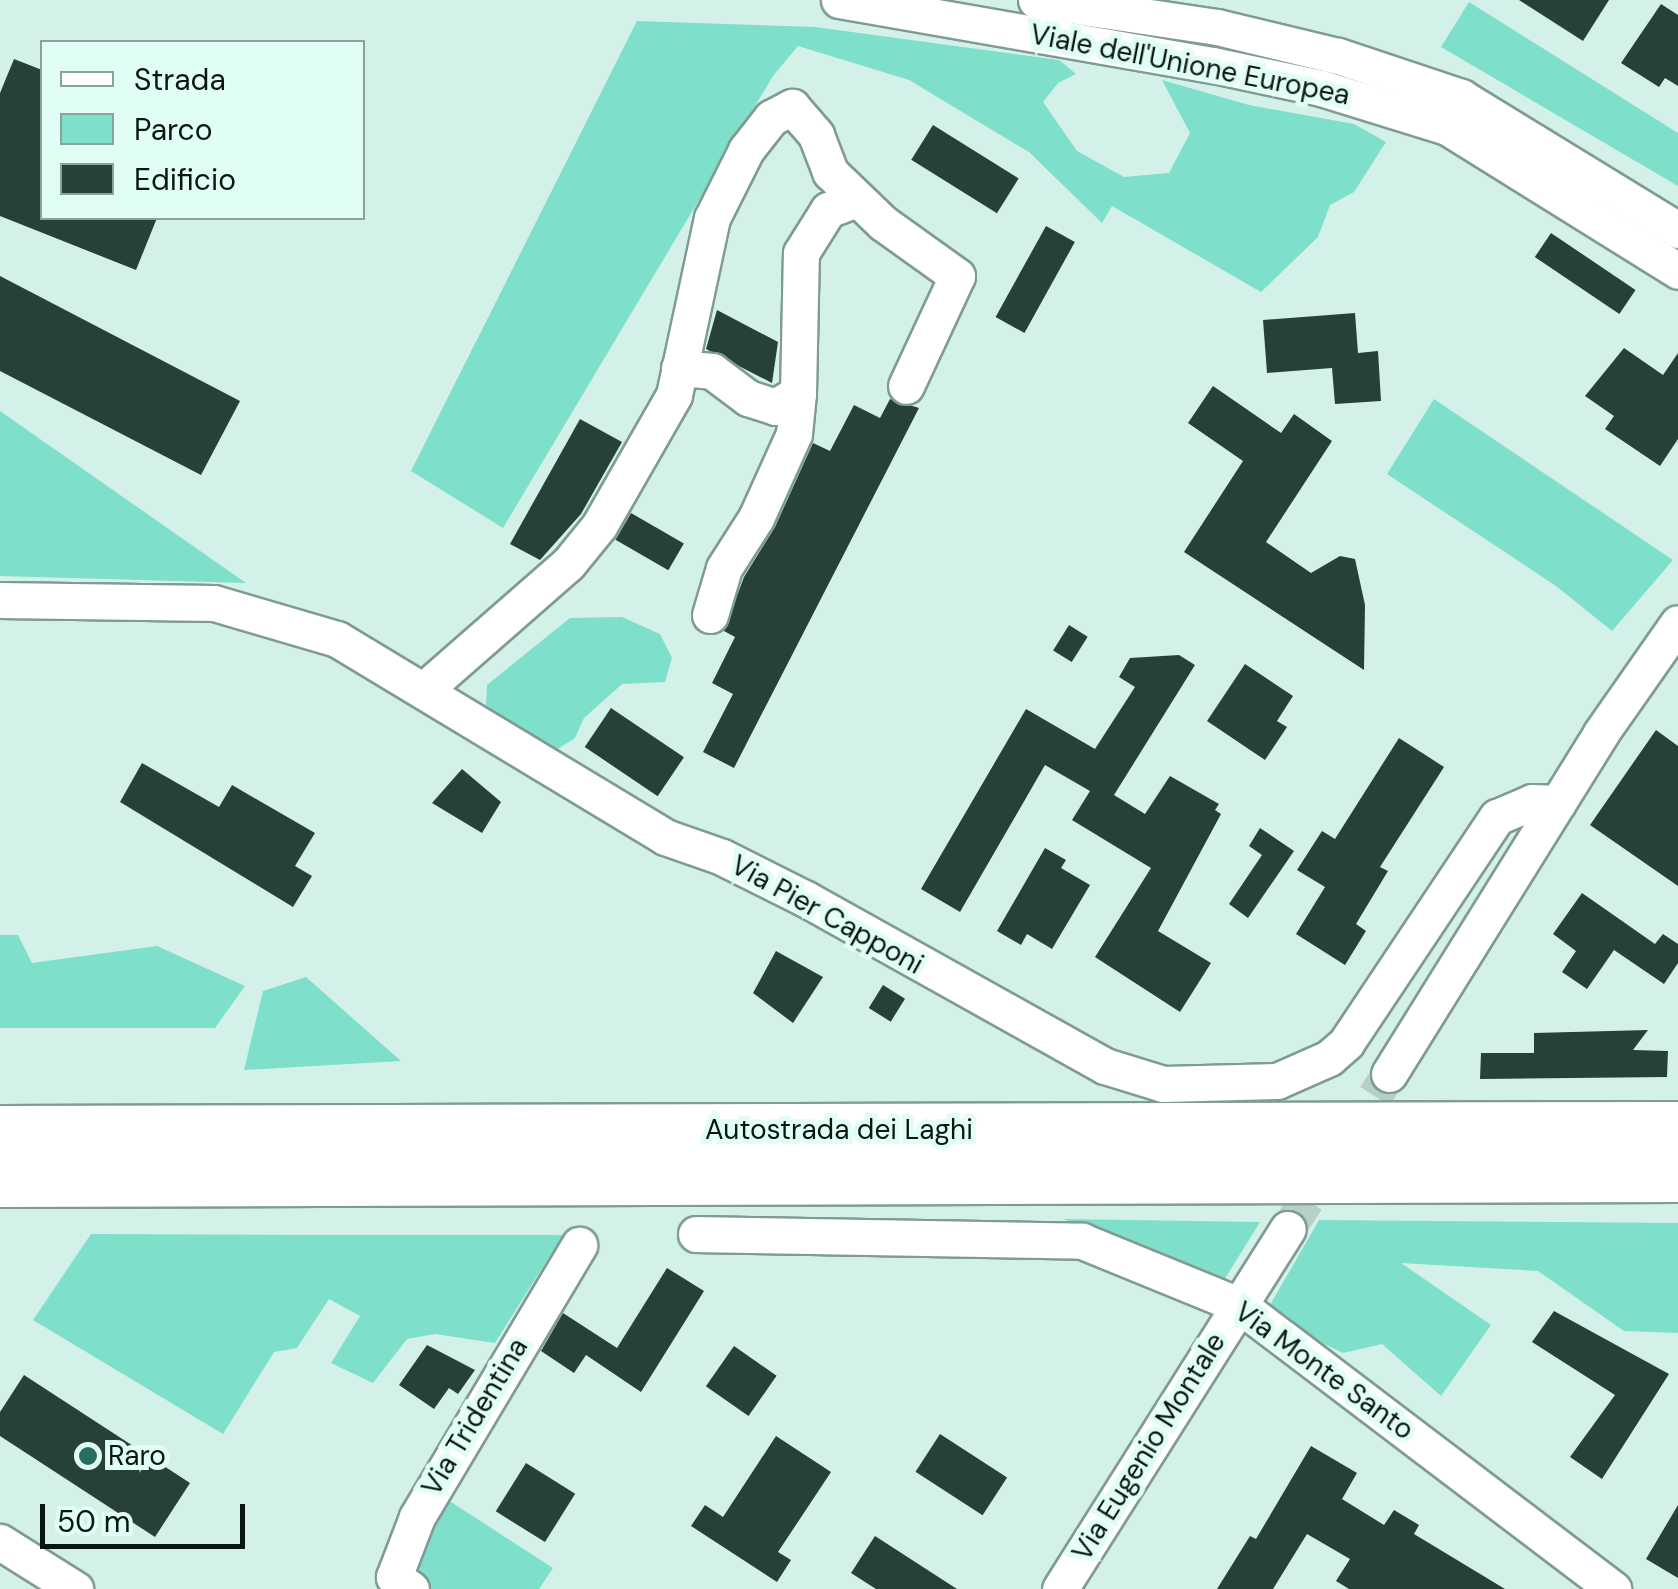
<!DOCTYPE html>
<style>
body{margin:0}
#map{position:relative;width:1678px;height:1589px;overflow:hidden;background:#d4f1e9;font-family:"DM Sans",sans-serif}
div>[style]{position:absolute}
.green>*{inset:0;background:#7edfca}
.building>*{inset:0;background:#27403a;transform-origin:0 0}
.minor-tunnel>*{height:35px;margin-top:-17.5px;transform-origin:0;background:repeating-linear-gradient(90deg,#b6d0c9 0 35px,transparent 0 53px)}
.roads{filter:drop-shadow(2px 0 #7f9b94) drop-shadow(-2px 0 #7f9b94) drop-shadow(0 2px #7f9b94) drop-shadow(0 -2px #7f9b94)}
.minor>*{height:35px;margin:-17.5px;padding:0 17.5px;transform-origin:17.5px;border-radius:17.5px;background:#fff}
.highway>*{height:52px;margin:-26px;padding:0 26px;transform-origin:26px;border-radius:26px;background:#fff}
.dots>*{width:28px;height:28px;translate:-50% -50%;box-sizing:border-box;border:5px solid #e1fef6;border-radius:50%}
span{translate:-50% -50%;white-space:nowrap;text-align:center;line-height:1.15;-webkit-text-stroke:10px #e1fef6;paint-order:stroke}
.street-label{font-size:28px;color:#0b1613}
.poi-label{font-size:28px;color:#0b1613}
.left{translate:0 -50%;text-align:left}
.legend{position:absolute;left:40px;top:40px;width:325px;height:180px;box-sizing:border-box;background:#e1fef6;border:2px solid #8ba19b;margin:0;padding:12px 18px;list-style:none;font-size:30px;color:#0b1613}
.legend li{display:flex;align-items:center;gap:20px;height:50px}
.legend b{width:50px;border:2px solid #8ba19b}
.scale{position:absolute;left:40px;top:1504px;width:205px;height:45px;box-sizing:border-box;border:5px solid #0b1613;border-top:0;padding-left:12px;font-size:30px;line-height:35px;white-space:nowrap;color:#0b1613;-webkit-text-stroke:8px #e1fef6;paint-order:stroke}
</style>
<div id="map">
<div class="green">
<i style="clip-path:polygon(1469px 2px,1678px 133px,1678px 186px,1441px 47px)"></i>
<i style="clip-path:polygon(637px 21px,815px 27px,1059px 60px,1076px 74px,1058px 83px,1043px 102px,1077px 151px,1124px 177px,1169px 173px,1190px 133px,1162px 80px,1249px 105px,1354px 124px,1386px 142px,1354px 192px,1330px 205px,1318px 237px,1261px 292px,1112px 206px,1102px 223px,1029px 152px,909px 80px,798px 46px,773px 76px,503px 528px,411px 471px)"></i>
<i style="clip-path:polygon(1434px 399px,1673px 560px,1612px 631px,1556px 586px,1387px 474px)"></i>
<i style="clip-path:polygon(0 411px,60px 453px,246px 583px,0 576px)"></i>
<i style="clip-path:polygon(622px 617px,660px 634px,672px 658px,665px 682px,622px 684px,584px 718px,575px 738px,551px 753px,486px 705px,487px 685px,570px 618px)"></i>
<i style="clip-path:polygon(0 935px,18px 935px,32px 963px,157px 946px,245px 986px,215px 1028px,0 1028px)"></i>
<i style="clip-path:polygon(306px 977px,401px 1061px,244px 1070px,263px 991px)"></i>
<i style="clip-path:polygon(1063px 1219px,1260px 1222px,1221px 1285px)"></i>
<i style="clip-path:polygon(1319px 1220px,1678px 1223px,1678px 1333px,1624px 1331px,1538px 1271px,1401px 1263px,1491px 1325px,1441px 1396px,1382px 1344px,1343px 1353px,1306px 1335px,1285px 1314px,1266px 1312px)"></i>
<i style="clip-path:polygon(91px 1234px,311px 1235px,563px 1235px,495px 1343px,435px 1334px,407px 1339px,373px 1383px,331px 1363px,360px 1316px,329px 1299px,297px 1348px,274px 1352px,223px 1434px,33px 1320px)"></i>
<i style="clip-path:polygon(417px 1480px,553px 1568px,539px 1589px,380px 1589px,375px 1582px)"></i>
</div>
<div class="building">
<i style="clip-path:polygon(1519px 0,1609px 0,1583px 41px)"></i>
<i style="clip-path:polygon(1661px 4px,1678px 15px,1678px 86px,1665px 78px,1659px 87px,1621px 63px)"></i>
<i style="clip-path:polygon(14px 59px,42px 70px,42px 218px,157px 218px,136px 270px,0 216px,0 93px)"></i>
<i style="left:933px;top:125px;width:101px;height:41px;rotate:32deg"></i>
<i style="left:1046px;top:226px;width:33px;height:104px;rotate:29deg"></i>
<i style="left:1551px;top:233px;width:102px;height:29px;rotate:34deg"></i>
<i style="clip-path:polygon(0 276px,240px 401px,201px 475px,0 371px)"></i>
<i style="clip-path:polygon(717px 310px,778px 342px,772px 383px,706px 349px)"></i>
<i style="clip-path:polygon(1355px 313px,1358px 353px,1378px 351px,1381px 401px,1335px 404px,1332px 368px,1267px 373px,1263px 320px)"></i>
<i style="clip-path:polygon(1624px 348px,1663px 375px,1678px 353px,1678px 439px,1660px 466px,1605px 429px,1614px 416px,1585px 396px)"></i>
<i style="clip-path:polygon(1213px 386px,1281px 433px,1294px 414px,1332px 441px,1266px 542px,1311px 573px,1340px 556px,1355px 559px,1365px 605px,1364px 670px,1184px 552px,1243px 461px,1188px 423px)"></i>
<i style="clip-path:polygon(890px 399px,919px 408px,734px 768px,703px 752px,733px 694px,712px 683px,735px 637px,724px 631px,744px 577px,775px 527px,813px 443px,830px 451px,854px 405px,880px 418px)"></i>
<i style="clip-path:polygon(580px 419px,622px 442px,581px 514px,540px 560px,510px 544px)"></i>
<i style="left:631px;top:513px;width:61px;height:31px;rotate:30deg"></i>
<i style="left:1069px;top:625px;width:22px;height:30px;rotate:32deg"></i>
<i style="clip-path:polygon(1179px 655px,1195px 665px,1114px 795px,1145px 814px,1170px 776px,1219px 804px,1215px 810px,1221px 814px,1158px 931px,1211px 963px,1180px 1012px,1095px 957px,1151px 868px,1072px 820px,1090px 791px,1045px 765px,960px 912px,921px 889px,1026px 709px,1095px 749px,1135px 687px,1119px 677px,1130px 658px)"></i>
<i style="clip-path:polygon(1245px 664px,1293px 696px,1277px 721px,1287px 727px,1265px 760px,1207px 721px)"></i>
<i style="left:611px;top:708px;width:88px;height:47px;rotate:34deg"></i>
<i style="clip-path:polygon(1656px 730px,1678px 746px,1678px 886px,1590px 825px)"></i>
<i style="clip-path:polygon(1399px 738px,1444px 767px,1380px 867px,1388px 871px,1356px 924px,1366px 931px,1345px 965px,1296px 934px,1325px 887px,1297px 870px,1322px 831px,1335px 839px)"></i>
<i style="clip-path:polygon(142px 763px,219px 807px,232px 785px,315px 833px,295px 866px,312px 876px,293px 907px,120px 802px)"></i>
<i style="clip-path:polygon(462px 769px,501px 802px,482px 833px,432px 803px)"></i>
<i style="clip-path:polygon(1260px 828px,1294px 851px,1248px 918px,1229px 904px,1262px 855px,1249px 846px)"></i>
<i style="clip-path:polygon(1045px 848px,1066px 860px,1061px 868px,1090px 885px,1052px 949px,1027px 934px,1021px 945px,997px 931px)"></i>
<i style="clip-path:polygon(1582px 893px,1655px 944px,1663px 934px,1678px 944px,1678px 963px,1664px 984px,1614px 950px,1587px 989px,1562px 972px,1576px 951px,1553px 934px)"></i>
<i style="clip-path:polygon(776px 951px,823px 977px,793px 1023px,753px 993px)"></i>
<i style="left:883px;top:985px;width:26px;height:27px;rotate:32deg"></i>
<i style="clip-path:polygon(1648px 1030px,1633px 1050px,1668px 1051px,1667px 1077px,1480px 1079px,1481px 1053px,1534px 1053px,1534px 1033px)"></i>
<i style="clip-path:polygon(667px 1268px,704px 1291px,641px 1392px,586px 1355px,574px 1373px,541px 1351px,563px 1313px,617px 1348px)"></i>
<i style="clip-path:polygon(1554px 1311px,1669px 1374px,1602px 1479px,1570px 1457px,1615px 1395px,1532px 1342px)"></i>
<i style="clip-path:polygon(427px 1345px,475px 1370px,458px 1394px,449px 1388px,434px 1409px,399px 1385px)"></i>
<i style="left:734px;top:1346px;width:52px;height:49px;rotate:35deg"></i>
<i style="clip-path:polygon(24px 1375px,190px 1483px,155px 1537px,0 1436px,0 1412px)"></i>
<i style="left:940px;top:1434px;width:80px;height:45px;rotate:33deg"></i>
<i style="clip-path:polygon(776px 1436px,831px 1472px,778px 1552px,791px 1560px,777px 1582px,691px 1526px,705px 1505px,723px 1517px)"></i>
<i style="clip-path:polygon(1311px 1446px,1357px 1473px,1342px 1499px,1384px 1525px,1394px 1510px,1419px 1525px,1414px 1534px,1505px 1589px,1349px 1589px,1336px 1581px,1350px 1559px,1307px 1534px,1273px 1589px,1217px 1589px,1250px 1536px,1256px 1539px)"></i>
<i style="left:526px;top:1463px;width:58px;height:57px;rotate:32deg"></i>
<i style="clip-path:polygon(1678px 1505px,1678px 1578px,1646px 1559px)"></i>
<i style="clip-path:polygon(875px 1536px,957px 1589px,876px 1589px,851px 1573px)"></i>
</div>
<div class="minor-tunnel">
<i style="left:1288px;top:1229px;width:185px;rotate:-56.9deg"></i>
</div>
<div class="roads">
<div class="minor">
<i style="left:839px;top:0;width:380px;rotate:9.9deg"></i>
<i style="left:1213px;top:65px;width:110px;rotate:12deg"></i>
<i style="left:1321px;top:88px;width:132px;rotate:17.2deg"></i>
<i style="left:1447px;top:127px;width:272px;rotate:31.9deg"></i>
<i style="left:1036px;top:0;width:183px;rotate:8.5deg"></i>
<i style="left:1217px;top:27px;width:124px;rotate:13.5deg"></i>
<i style="left:1338px;top:56px;width:130px;rotate:18.4deg"></i>
<i style="left:1461px;top:97px;width:255px;rotate:31.5deg"></i>
<i style="left:679px;top:368px;width:33px;rotate:5deg"></i>
<i style="left:712px;top:371px;width:45px;rotate:36.9deg"></i>
<i style="left:748px;top:398px;width:28px;rotate:18deg"></i>
<i style="left:775px;top:407px;width:27px;rotate:-31deg"></i>
<i style="left:798px;top:393px;width:140px;rotate:-88.8deg"></i>
<i style="left:801px;top:253px;width:51px;rotate:-57.9deg"></i>
<i style="left:828px;top:210px;width:31px;rotate:-21deg"></i>
<i style="left:0;top:600px;width:214px;rotate:0.8deg"></i>
<i style="left:214px;top:603px;width:128px;rotate:16.3deg"></i>
<i style="left:337px;top:639px;width:383px;rotate:31.1deg"></i>
<i style="left:665px;top:837px;width:60px;rotate:19.3deg"></i>
<i style="left:722px;top:857px;width:94px;rotate:26.6deg"></i>
<i style="left:806px;top:899px;width:342px;rotate:29.2deg"></i>
<i style="left:1105px;top:1066px;width:61px;rotate:17.2deg"></i>
<i style="left:1163px;top:1084px;width:114px;rotate:-1.5deg"></i>
<i style="left:1277px;top:1081px;width:57px;rotate:-23.9deg"></i>
<i style="left:1329px;top:1058px;width:23px;rotate:-41deg"></i>
<i style="left:1346px;top:1043px;width:272px;rotate:-56.3deg"></i>
<i style="left:1497px;top:817px;width:38px;rotate:-23deg"></i>
<i style="left:1532px;top:802px;width:26px;rotate:2deg"></i>
<i style="left:710px;top:615px;width:49px;rotate:-73.4deg"></i>
<i style="left:724px;top:568px;width:59px;rotate:-57.4deg"></i>
<i style="left:756px;top:518px;width:92px;rotate:-65.7deg"></i>
<i style="left:794px;top:434px;width:41px;rotate:-84.4deg"></i>
<i style="left:425px;top:689px;width:190px;rotate:-41.2deg"></i>
<i style="left:568px;top:564px;width:49px;rotate:-50.8deg"></i>
<i style="left:599px;top:526px;width:151px;rotate:-60.2deg"></i>
<i style="left:674px;top:395px;width:181px;rotate:-77.9deg"></i>
<i style="left:712px;top:218px;width:76px;rotate:-63.4deg"></i>
<i style="left:746px;top:150px;width:41px;rotate:-52deg"></i>
<i style="left:771px;top:118px;width:24px;rotate:-28deg"></i>
<i style="left:792px;top:107px;width:37px;rotate:49deg"></i>
<i style="left:816px;top:135px;width:40px;rotate:69deg"></i>
<i style="left:830px;top:172px;width:74px;rotate:43.9deg"></i>
<i style="left:883px;top:223px;width:91px;rotate:35.6deg"></i>
<i style="left:957px;top:276px;width:121px;rotate:114.9deg"></i>
<i style="left:1389px;top:1074px;width:402px;rotate:-58.1deg"></i>
<i style="left:1601px;top:733px;width:134px;rotate:-55deg"></i>
<i style="left:696px;top:1234px;width:386px;rotate:1deg"></i>
<i style="left:1082px;top:1241px;width:170px;rotate:22.2deg"></i>
<i style="left:1239px;top:1305px;width:470px;rotate:37.2deg"></i>
<i style="left:0;top:1542px;width:89px;rotate:32.1deg"></i>
<i style="left:411px;top:1589px;width:21px;rotate:-145deg"></i>
<i style="left:394px;top:1577px;width:64px;rotate:-69deg"></i>
<i style="left:417px;top:1517px;width:317px;rotate:-59.2deg"></i>
<i style="left:1060px;top:1589px;width:426px;rotate:-57.7deg"></i>
</div>
<div class="highway">
<i style="left:0;top:1132px;width:1678px;rotate:-0.14deg"></i>
<i style="left:0;top:1181px;width:1678px;rotate:-0.17deg"></i>
</div>
</div>
<div class="dots">
<i style="left:88px;top:1456px;background:#296d60"></i>
</div>
<div class="street-label">
<span style="left:1190px;top:65px;rotate:11deg">Viale dell'Unione Europea</span>
<span style="left:827px;top:915px;rotate:29deg">Via Pier Capponi</span>
<span style="left:839px;top:1130px">Autostrada dei Laghi</span>
<span style="left:1324px;top:1371px;rotate:36deg">Via Monte Santo</span>
<span style="left:475px;top:1417px;rotate:-59deg">Via Tridentina</span>
<span style="left:1149px;top:1447px;rotate:-58deg">Via Eugenio Montale</span>
</div>
<div class="poi-label">
<span class="left" style="left:108px;top:1456px">Raro</span>
</div>
<ul class="legend">
<li><b style="height:12px;background:#fff"></b>Strada</li>
<li><b style="height:28px;background:#7edfca"></b>Parco</li>
<li><b style="height:28px;background:#27403a"></b>Edificio</li>
</ul>
<div class="scale">50 m</div>
</div>
